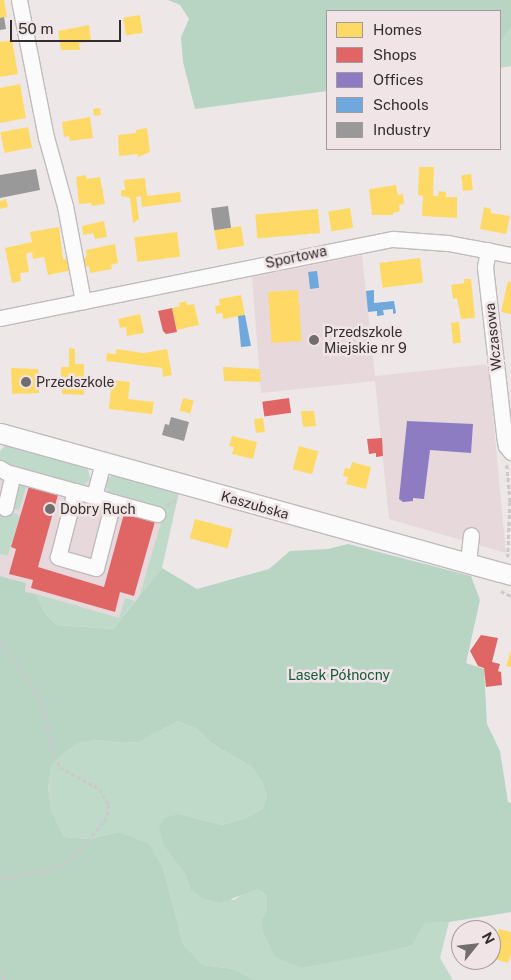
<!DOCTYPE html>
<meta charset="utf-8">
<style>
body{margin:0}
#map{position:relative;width:511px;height:980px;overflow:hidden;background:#ede7e8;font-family:"Public Sans",sans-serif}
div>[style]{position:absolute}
.built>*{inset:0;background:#e6d8db}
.green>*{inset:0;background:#bfdac8}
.forest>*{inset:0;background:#b8d5c3}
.homes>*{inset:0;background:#ffd966;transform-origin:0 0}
.shops>*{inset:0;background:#e06666;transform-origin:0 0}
.offices>*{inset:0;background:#8e7cc3}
.schools>*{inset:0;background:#6fa8dc;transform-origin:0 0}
.industry>*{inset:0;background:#999;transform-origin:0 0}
.path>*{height:2.5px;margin-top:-1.25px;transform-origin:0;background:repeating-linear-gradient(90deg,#cbc9c9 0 4px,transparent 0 6.5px)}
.roads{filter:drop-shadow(1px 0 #c0bbbc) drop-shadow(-1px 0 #c0bbbc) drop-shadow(0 1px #c0bbbc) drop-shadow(0 -1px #c0bbbc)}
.minor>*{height:15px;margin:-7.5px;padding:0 7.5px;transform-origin:7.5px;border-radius:7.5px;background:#fcfbfc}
.major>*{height:19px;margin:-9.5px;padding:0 9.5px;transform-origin:9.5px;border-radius:9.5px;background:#fcfbfc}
.dots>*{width:14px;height:14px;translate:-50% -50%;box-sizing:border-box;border:2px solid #f0e4e6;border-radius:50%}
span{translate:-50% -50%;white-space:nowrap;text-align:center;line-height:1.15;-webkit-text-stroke:5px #f0e4e6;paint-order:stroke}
.street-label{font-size:14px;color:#312c2d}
.poi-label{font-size:14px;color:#312c2d}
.left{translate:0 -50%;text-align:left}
.park-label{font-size:14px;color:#155838}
.legend{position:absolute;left:326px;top:10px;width:175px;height:140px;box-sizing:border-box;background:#f0e4e6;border:1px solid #a49a9c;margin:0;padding:6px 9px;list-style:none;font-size:15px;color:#312c2d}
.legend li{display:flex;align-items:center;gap:10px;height:25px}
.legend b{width:25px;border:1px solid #a49a9c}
.north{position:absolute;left:451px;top:920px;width:50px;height:50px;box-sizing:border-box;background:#f0e4e6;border:1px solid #a49a9c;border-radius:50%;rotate:61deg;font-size:14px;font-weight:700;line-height:20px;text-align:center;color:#312c2d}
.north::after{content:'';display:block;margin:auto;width:18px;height:22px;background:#736d6e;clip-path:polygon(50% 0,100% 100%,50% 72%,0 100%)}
.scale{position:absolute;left:10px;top:20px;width:111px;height:22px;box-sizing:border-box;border:2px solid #312c2d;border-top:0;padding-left:6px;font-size:15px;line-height:18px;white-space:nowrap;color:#312c2d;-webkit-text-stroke:4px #f0e4e6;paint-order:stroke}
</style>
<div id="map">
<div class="built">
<i style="clip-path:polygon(362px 255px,375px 376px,488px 364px,506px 553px,389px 519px,375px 381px,261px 393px,252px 277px)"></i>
<i style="clip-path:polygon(0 456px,90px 479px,167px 503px,139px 597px,135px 601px,125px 598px,119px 619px,25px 592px,26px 583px,0 576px,0 554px,8px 556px,19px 515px,0 510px)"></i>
</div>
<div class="green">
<i style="clip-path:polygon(509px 26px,511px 26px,511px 66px,500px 68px,500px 42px)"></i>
<i style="clip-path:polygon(6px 444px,88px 467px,90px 479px,84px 485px,78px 486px,9px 469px,0 461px,0 451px)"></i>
<i style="clip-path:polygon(114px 474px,179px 492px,162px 568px,139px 597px,164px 512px,109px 493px,105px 484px,107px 479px)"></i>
<i style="clip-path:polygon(28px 481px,19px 510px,12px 508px,19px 483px)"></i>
<i style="clip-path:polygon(0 510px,20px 515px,8px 556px,0 554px)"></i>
<i style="clip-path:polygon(36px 594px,119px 618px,125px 598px,135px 601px,113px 629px,57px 625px,45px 613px)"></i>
<i style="clip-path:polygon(178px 721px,197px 729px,211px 743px,252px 767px,263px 784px,267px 797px,262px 809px,246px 818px,222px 825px,179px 814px,164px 846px,186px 876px,190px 889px,234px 900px,246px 892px,258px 889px,267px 896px,267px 908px,262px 919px,303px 968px,412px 946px,423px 923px,449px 922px,440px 958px,453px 980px,254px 980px,234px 969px,203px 965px,183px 944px,164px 871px,119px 832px,89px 839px,64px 837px,51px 810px,48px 788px,51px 766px,64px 753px,79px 743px,97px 740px,122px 743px,139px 742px)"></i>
</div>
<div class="forest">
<i style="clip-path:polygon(168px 0,511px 0,511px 26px,500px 42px,500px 11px,327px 11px,327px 91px,195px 109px,183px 62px,181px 37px,189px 19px,180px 5px)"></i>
<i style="clip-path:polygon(348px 544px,471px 576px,480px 600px,466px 663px,484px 669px,487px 724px,500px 751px,508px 802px,511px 803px,511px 912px,449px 922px,424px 923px,412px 946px,365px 956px,303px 968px,275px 957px,263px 932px,262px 919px,267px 908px,267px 896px,258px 889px,220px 903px,202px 898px,190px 889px,186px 876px,164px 846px,159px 827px,164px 818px,179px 814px,222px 825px,246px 818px,262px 809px,267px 797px,263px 784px,252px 767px,211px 743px,197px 729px,178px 721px,139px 742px,122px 743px,97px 740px,79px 743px,64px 753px,51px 766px,48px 788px,51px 810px,64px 837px,89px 839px,119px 832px,149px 844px,164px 871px,183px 944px,203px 965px,234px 969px,254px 980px,0 980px,0 576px,26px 583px,25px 592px,36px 594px,45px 613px,57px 625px,113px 629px,162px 568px,197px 589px,269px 569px,290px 551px,328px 549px)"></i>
</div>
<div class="homes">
<i style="clip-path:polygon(0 0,4px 0,7px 17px,0 18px)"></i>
<i style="left:140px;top:15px;width:18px;height:17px;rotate:81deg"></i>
<i style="clip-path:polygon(89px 25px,91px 41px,79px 43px,80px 50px,61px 50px,58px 31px)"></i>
<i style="clip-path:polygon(12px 40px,18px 74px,0 77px,0 42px)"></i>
<i style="clip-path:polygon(20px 84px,26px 118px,0 123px,0 88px)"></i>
<i style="left:100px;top:108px;width:7px;height:7px;rotate:82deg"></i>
<i style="clip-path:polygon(90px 117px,93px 138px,70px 141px,69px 136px,64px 137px,62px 122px)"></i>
<i style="left:28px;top:127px;width:21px;height:28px;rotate:79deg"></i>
<i style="clip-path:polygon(147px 128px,150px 152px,138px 157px,138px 154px,119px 156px,118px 135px,136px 133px,136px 130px)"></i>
<i style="clip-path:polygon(419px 167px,434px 167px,433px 196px,438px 196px,439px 191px,446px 192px,446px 197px,457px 197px,457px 218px,422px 216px,423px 196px,418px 195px)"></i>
<i style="left:471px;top:174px;width:16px;height:10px;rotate:83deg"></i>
<i style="clip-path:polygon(86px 175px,87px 179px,100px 177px,105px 204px,92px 206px,91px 203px,79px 204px,76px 177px)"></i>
<i style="clip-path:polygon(145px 178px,147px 196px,180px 192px,181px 202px,142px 207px,141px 196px,136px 197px,139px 219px,133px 223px,130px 198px,121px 196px,121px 190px,125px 190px,124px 180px)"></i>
<i style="clip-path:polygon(396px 185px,398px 195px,403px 194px,404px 204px,399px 205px,400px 211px,393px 213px,393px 215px,372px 215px,369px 189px)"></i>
<i style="clip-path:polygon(6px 199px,8px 207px,0 209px,0 201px)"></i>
<i style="clip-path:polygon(484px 207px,491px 209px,491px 213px,510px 216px,506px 234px,480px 229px)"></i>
<i style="left:350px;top:208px;width:20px;height:22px;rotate:81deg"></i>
<i style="left:318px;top:209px;width:24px;height:63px;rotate:85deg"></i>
<i style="clip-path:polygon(104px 221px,107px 237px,95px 239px,93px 233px,83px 235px,82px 226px)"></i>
<i style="left:241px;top:226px;width:20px;height:27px;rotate:81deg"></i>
<i style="clip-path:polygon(59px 227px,63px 259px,68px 260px,72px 270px,48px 275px,44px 257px,33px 259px,32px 252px,26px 254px,29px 272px,20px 273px,21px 281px,12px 283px,5px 248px,32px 242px,30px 232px)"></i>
<i style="left:177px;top:232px;width:25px;height:43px;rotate:83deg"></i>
<i style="clip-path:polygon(115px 244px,118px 263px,111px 265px,112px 269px,90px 273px,89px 266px,84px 267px,83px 258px,87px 257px,86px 250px)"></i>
<i style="left:420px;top:258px;width:25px;height:41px;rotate:83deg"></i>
<i style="clip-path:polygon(464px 279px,471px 279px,475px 318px,461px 319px,457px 298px,453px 299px,451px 285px,464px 283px)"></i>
<i style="clip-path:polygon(508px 281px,511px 282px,511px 314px,501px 312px)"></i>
<i style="left:298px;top:290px;width:51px;height:30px;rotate:86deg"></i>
<i style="clip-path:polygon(241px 295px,245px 315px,223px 319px,222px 313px,216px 314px,215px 306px,220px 305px,219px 299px)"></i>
<i style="clip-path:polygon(186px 301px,187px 305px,194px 304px,199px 325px,177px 330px,172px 308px,180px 306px,179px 303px)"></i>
<i style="clip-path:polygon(140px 314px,144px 333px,127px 336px,126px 327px,120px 328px,118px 319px)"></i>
<i style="left:459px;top:322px;width:21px;height:8px;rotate:85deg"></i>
<i style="clip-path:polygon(69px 348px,75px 349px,75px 364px,84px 364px,84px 395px,62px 394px,61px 367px,69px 367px)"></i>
<i style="clip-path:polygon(116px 349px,144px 353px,167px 349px,172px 375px,163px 377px,162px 368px,106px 361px,107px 353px,116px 354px)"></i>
<i style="clip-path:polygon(223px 367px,260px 369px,261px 382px,224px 381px)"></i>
<i style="clip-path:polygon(11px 368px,38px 369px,39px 377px,42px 377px,42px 382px,39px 383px,39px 393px,12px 394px)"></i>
<i style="clip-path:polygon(109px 380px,130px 382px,128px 399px,154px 402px,152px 414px,109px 409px,111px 388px,108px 387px)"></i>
<i style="left:183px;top:398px;width:11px;height:13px;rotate:15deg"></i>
<i style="clip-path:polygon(301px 411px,314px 411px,316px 426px,303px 427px)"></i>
<i style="left:263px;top:418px;width:14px;height:9px;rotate:82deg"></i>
<i style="clip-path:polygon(232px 436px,257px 442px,253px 459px,232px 454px,234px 447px,229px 446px)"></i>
<i style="left:299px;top:446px;width:20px;height:24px;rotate:15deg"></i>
<i style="clip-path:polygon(352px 462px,371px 467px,366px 489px,346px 484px,348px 477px,343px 476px,345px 468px,350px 469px)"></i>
<i style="left:195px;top:519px;width:39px;height:20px;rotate:15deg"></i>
<i style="clip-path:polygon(511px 650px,511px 667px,506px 666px)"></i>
<i style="clip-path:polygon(499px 929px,511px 932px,511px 954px,508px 963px,491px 958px,491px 943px,495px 944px)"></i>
</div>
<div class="shops">
<i style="clip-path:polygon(172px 308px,177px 332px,166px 334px,163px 331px,158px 311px)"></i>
<i style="left:289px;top:398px;width:15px;height:27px;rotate:82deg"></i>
<i style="clip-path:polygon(382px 438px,383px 456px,376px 457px,376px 453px,369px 454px,367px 439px)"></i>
<i style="clip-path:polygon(30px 483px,59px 491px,38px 567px,104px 587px,125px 510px,156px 518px,134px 596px,120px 592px,115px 612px,31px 588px,33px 580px,9px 574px,16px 549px,11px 547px)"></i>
<i style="clip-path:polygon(481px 635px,498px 638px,492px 662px,500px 664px,498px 671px,501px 672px,502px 685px,486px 687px,484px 668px,478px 666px,470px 651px)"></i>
</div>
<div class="offices">
<i style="clip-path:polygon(407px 421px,473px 424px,471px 453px,430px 450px,424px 499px,413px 498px,413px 501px,403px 502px,399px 499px)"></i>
</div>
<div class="schools">
<i style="left:317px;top:271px;width:17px;height:9px;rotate:83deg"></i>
<i style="clip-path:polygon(374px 290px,374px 303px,394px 301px,396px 313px,393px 314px,393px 309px,383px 310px,384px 315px,377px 316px,377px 311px,368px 312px,366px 291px)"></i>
<i style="clip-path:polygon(245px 315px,251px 346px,241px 347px,238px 316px)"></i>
</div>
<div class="industry">
<i style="clip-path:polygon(4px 17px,6px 29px,0 30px,0 18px)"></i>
<i style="clip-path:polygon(36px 169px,40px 190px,0 198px,0 175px)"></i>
<i style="left:228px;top:206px;width:22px;height:17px;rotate:82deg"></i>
<i style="clip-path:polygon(171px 417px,189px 422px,184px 441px,162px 435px,165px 424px,169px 425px)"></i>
</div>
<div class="path">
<i style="left:507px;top:465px;width:37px;rotate:85deg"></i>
<i style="left:510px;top:502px;width:55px;rotate:92.1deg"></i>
<i style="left:167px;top:505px;width:13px;rotate:-29deg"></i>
<i style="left:501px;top:591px;width:11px;rotate:27deg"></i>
<i style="left:0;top:639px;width:63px;rotate:55.3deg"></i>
<i style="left:36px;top:691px;width:27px;rotate:66deg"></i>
<i style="left:47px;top:716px;width:28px;rotate:84deg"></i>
<i style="left:50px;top:744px;width:25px;rotate:67deg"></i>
<i style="left:60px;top:767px;width:46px;rotate:28.8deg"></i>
<i style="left:100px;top:789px;width:18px;rotate:61deg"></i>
<i style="left:109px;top:805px;width:13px;rotate:99deg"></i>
<i style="left:107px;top:818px;width:45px;rotate:129.6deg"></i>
<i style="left:78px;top:853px;width:18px;rotate:142deg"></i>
<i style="left:64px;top:864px;width:17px;rotate:156deg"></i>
<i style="left:48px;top:871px;width:49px;rotate:170.5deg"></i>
<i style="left:0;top:970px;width:11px;rotate:63deg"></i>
</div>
<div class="roads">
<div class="minor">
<i style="left:19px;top:0;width:140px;rotate:78.9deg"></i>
<i style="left:46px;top:137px;width:72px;rotate:74.6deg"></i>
<i style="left:65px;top:206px;width:97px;rotate:79.3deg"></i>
<i style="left:488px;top:250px;width:17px;rotate:100deg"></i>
<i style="left:485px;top:267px;width:169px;rotate:83.5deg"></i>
<i style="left:504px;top:435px;width:11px;rotate:80deg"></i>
<i style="left:506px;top:446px;width:8px;rotate:50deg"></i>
<i style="left:0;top:318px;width:401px;rotate:-11.4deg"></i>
<i style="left:393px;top:239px;width:55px;rotate:4.2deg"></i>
<i style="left:448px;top:243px;width:64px;rotate:10.8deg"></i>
<i style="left:0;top:468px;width:7px;rotate:34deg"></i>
<i style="left:6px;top:472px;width:72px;rotate:15.4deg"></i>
<i style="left:94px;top:496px;width:20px;rotate:18deg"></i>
<i style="left:113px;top:502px;width:68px;rotate:104.4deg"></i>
<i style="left:96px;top:568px;width:40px;rotate:-164deg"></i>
<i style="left:58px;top:557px;width:68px;rotate:-75.6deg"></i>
<i style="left:75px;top:491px;width:20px;rotate:15deg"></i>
<i style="left:94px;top:496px;width:35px;rotate:-75deg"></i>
<i style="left:113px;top:502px;width:46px;rotate:15.3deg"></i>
<i style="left:5px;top:508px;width:35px;rotate:-77deg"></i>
<i style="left:468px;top:563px;width:28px;rotate:-84deg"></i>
</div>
<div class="major">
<i style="left:0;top:433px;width:530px;rotate:15.53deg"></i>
</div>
</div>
<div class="dots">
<i style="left:314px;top:340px;background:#736d6e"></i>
<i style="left:26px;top:382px;background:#736d6e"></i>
<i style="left:50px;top:509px;background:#736d6e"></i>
</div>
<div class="street-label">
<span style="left:296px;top:257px;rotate:-12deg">Sportowa</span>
<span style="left:493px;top:337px;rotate:-96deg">Wczasowa</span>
<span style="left:255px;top:505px;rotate:16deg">Kaszubska</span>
</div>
<div class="poi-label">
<span class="left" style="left:324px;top:340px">Przedszkole<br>Miejskie nr 9</span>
<span class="left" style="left:36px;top:382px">Przedszkole</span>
<span class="left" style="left:60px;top:509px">Dobry Ruch</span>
</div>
<div class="park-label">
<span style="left:339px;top:675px">Lasek Północny</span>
</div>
<ul class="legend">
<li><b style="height:14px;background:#ffd966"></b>Homes</li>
<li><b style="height:14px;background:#e06666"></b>Shops</li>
<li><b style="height:14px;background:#8e7cc3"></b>Offices</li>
<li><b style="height:14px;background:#6fa8dc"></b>Schools</li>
<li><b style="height:14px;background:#999"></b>Industry</li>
</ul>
<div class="north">N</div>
<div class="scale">50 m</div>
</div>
